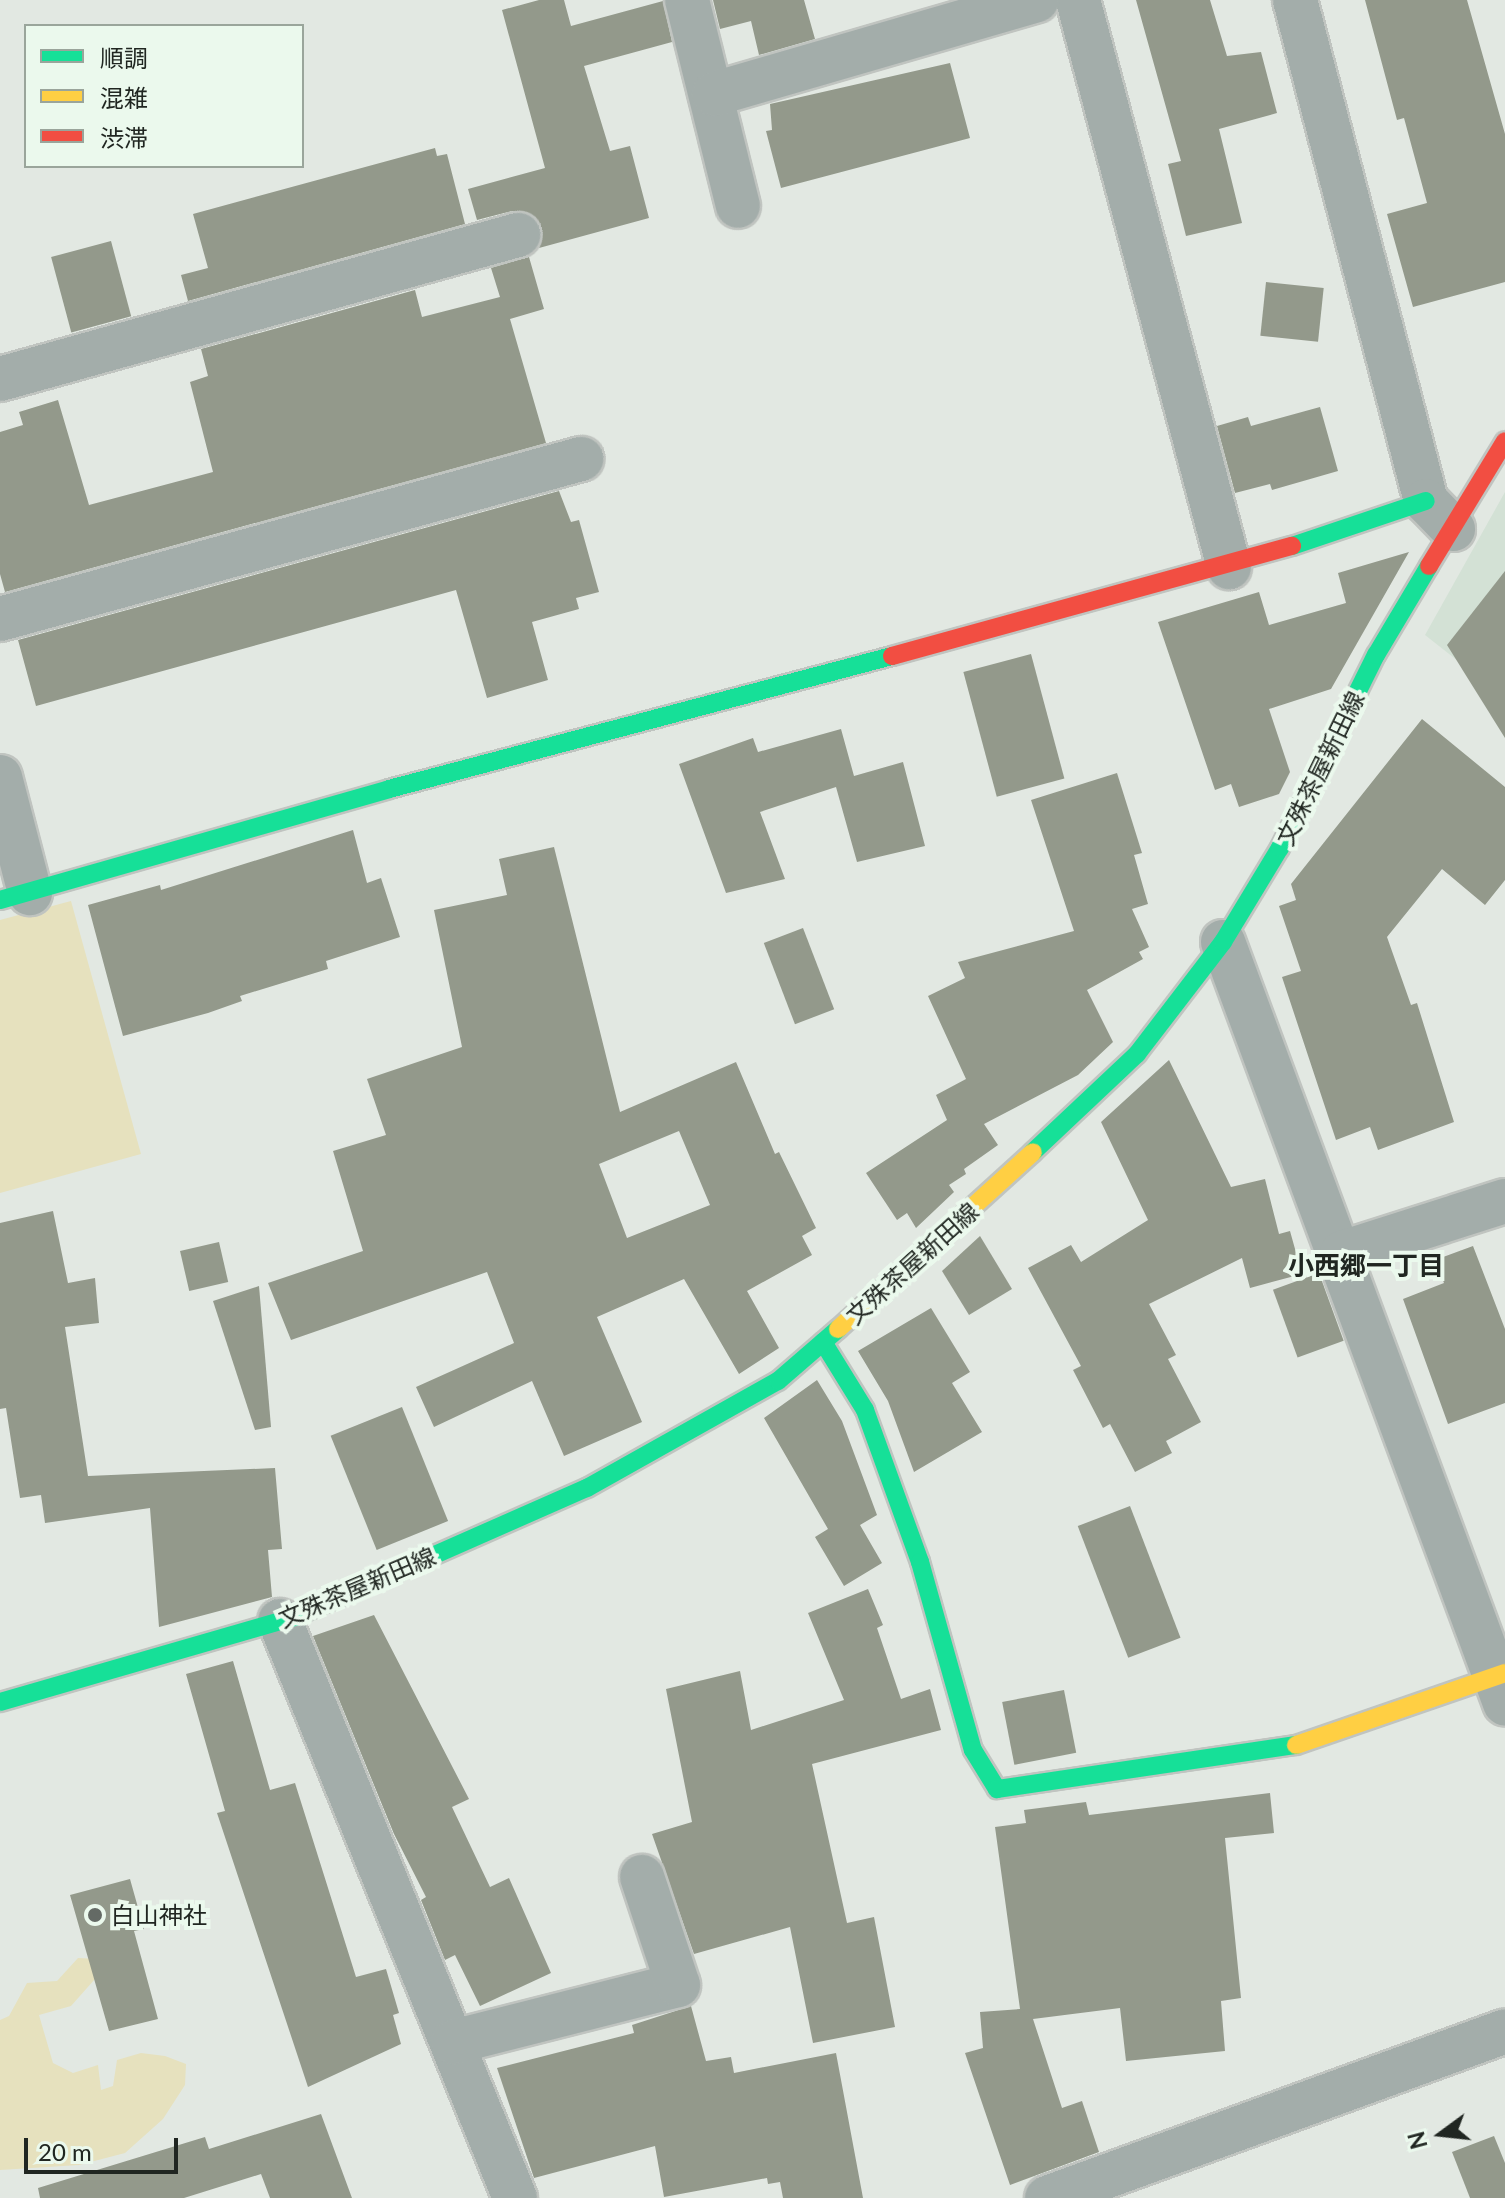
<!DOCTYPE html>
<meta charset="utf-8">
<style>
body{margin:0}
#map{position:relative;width:1505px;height:2198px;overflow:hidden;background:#e2e8e2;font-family:Lato,"Noto Sans JP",sans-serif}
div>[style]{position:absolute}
.built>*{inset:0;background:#d3e1d5}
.green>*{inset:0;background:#e6e1be}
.building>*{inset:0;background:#93998b;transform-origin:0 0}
.roads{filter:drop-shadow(2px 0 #c0c4c0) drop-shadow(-2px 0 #c0c4c0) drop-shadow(0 2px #c0c4c0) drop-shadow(0 -2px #c0c4c0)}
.street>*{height:44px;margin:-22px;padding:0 22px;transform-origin:22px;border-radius:22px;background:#a3adaa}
.fast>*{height:18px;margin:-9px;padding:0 9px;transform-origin:9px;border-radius:9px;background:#16e098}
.slow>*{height:18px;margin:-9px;padding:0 9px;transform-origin:9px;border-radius:9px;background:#ffcf43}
.jam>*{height:18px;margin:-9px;padding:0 9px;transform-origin:9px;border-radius:9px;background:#f24e42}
.dots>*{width:22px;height:22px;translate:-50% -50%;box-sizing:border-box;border:4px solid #ebf9ed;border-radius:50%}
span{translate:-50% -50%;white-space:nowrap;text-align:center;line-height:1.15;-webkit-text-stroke:8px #ebf9ed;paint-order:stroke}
.street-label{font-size:24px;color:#202621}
.poi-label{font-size:24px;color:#202621}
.left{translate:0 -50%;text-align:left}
.neighbourhood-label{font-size:26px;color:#202621;font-weight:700}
.legend{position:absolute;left:24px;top:24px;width:280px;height:144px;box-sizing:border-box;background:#ebf9ed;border:2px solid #9aa59b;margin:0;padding:10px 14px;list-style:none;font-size:24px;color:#202621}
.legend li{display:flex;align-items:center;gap:16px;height:40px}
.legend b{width:40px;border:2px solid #9aa59b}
.north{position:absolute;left:1401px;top:2094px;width:80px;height:80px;-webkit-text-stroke:6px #ebf9ed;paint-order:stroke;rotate:255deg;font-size:22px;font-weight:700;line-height:32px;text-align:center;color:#202621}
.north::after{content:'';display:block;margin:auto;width:28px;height:36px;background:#202621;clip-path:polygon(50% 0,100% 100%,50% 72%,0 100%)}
.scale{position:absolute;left:24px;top:2138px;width:154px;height:36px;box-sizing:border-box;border:4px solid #202621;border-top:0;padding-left:10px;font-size:24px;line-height:28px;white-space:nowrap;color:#202621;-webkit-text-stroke:6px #ebf9ed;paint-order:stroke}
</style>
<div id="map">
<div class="built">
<i style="clip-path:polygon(1505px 492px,1505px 698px,1425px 635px)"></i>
</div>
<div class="green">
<i style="clip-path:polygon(71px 901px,141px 1154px,0 1193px,0 920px)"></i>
<i style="clip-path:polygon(78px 1958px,99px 1959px,95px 1979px,71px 2006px,39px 2015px,53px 2063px,73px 2073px,98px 2065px,101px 2090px,113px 2086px,117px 2060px,141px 2053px,165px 2056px,186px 2064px,185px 2085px,163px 2119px,125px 2153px,79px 2165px,0 2170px,0 2020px,9px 2016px,27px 1983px,57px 1981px)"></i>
</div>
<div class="building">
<i style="clip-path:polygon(539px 0,564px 0,571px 26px,663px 1px,672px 42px,584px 66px,610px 151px,630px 146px,649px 218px,539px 248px,542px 229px,535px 217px,512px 211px,477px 220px,468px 189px,545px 168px,502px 10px)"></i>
<i style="clip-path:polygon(713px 0,804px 0,815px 39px,759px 55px,751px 21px,720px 29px)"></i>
<i style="clip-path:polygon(1136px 0,1210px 0,1227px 56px,1261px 52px,1277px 113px,1219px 129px,1242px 223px,1186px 236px,1168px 164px,1181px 161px)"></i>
<i style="clip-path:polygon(1365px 0,1467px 0,1505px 134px,1505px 282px,1413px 307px,1387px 214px,1427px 203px,1404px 118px,1397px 120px)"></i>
<i style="clip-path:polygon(950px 63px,970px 138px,781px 188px,766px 131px,772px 130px,770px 104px)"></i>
<i style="clip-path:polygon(435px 148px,437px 156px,447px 154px,465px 224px,188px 301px,181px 275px,208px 268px,193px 214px)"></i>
<i style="left:111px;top:241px;width:78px;height:62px;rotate:75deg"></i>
<i style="clip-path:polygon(529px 257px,544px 309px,510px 319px,546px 443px,5px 592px,0 574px,0 432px,23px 425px,19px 412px,58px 400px,89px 505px,213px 472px,190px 382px,208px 376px,201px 349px,415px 290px,422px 317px,500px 297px,491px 268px)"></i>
<i style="left:1266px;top:282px;width:58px;height:54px;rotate:6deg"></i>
<i style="clip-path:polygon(1320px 407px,1338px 471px,1272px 490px,1270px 484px,1235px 493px,1217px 426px,1248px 417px,1251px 426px)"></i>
<i style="clip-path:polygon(559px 491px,571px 522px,579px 520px,599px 592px,576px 598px,579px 609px,532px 622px,548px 680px,487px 698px,456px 590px,36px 706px,18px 640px)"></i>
<i style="clip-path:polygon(1409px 552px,1331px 689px,1269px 709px,1290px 772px,1279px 794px,1239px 807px,1231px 784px,1215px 790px,1158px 622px,1259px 592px,1269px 625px,1346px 603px,1338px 573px)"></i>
<i style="clip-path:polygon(1505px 571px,1505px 738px,1447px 645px)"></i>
<i style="left:1031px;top:654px;width:129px;height:70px;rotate:75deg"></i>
<i style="clip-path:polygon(1422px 719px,1505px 787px,1505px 880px,1485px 905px,1442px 869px,1387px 937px,1411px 1005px,1417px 1003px,1454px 1122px,1378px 1150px,1370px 1127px,1336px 1140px,1282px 977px,1301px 971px,1279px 906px,1296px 900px,1291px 884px)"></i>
<i style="clip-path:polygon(841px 729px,854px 776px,903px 762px,925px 846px,857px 862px,836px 787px,760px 812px,785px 879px,726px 893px,679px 764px,753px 738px,758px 752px)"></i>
<i style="clip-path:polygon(1117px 773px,1142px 853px,1134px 855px,1148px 904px,1132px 909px,1149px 947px,1139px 952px,1143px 959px,1087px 990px,1113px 1042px,1078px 1075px,984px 1124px,998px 1145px,964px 1169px,966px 1174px,949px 1185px,954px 1192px,916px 1228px,907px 1213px,897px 1220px,866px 1173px,947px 1120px,936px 1095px,966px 1079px,928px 996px,965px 978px,958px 962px,1074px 931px,1031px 800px)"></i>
<i style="clip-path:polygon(353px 830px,367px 883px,381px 878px,400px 937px,326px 961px,328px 969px,240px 996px,242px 1001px,208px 1013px,123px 1036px,88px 905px,160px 885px,161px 890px)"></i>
<i style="clip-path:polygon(evenodd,554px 847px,620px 1112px,736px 1062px,775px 1154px,779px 1152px,816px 1228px,802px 1236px,812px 1255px,747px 1291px,779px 1348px,739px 1374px,684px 1279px,597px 1317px,642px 1422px,564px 1456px,532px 1381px,434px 1427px,416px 1387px,514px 1343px,487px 1272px,291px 1340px,268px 1283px,363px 1251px,333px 1151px,386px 1135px,367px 1079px,462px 1047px,434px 910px,507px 895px,499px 859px,554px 847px,679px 1131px,710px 1205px,627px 1238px,599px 1164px,679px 1131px)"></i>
<i style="left:803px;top:928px;width:87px;height:42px;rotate:69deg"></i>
<i style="clip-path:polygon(1169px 1060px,1231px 1187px,1265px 1179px,1279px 1234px,1290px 1231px,1302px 1274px,1250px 1288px,1242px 1258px,1149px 1304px,1176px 1355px,1168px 1359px,1201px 1422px,1166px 1441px,1172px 1453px,1135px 1472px,1110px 1424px,1103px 1428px,1073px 1370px,1081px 1366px,1028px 1268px,1071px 1245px,1081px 1262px,1148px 1220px,1101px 1122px)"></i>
<i style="clip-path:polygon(53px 1211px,68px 1283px,95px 1278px,99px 1323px,65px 1327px,88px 1476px,275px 1468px,282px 1549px,268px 1550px,272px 1597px,159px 1627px,150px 1508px,45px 1523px,41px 1495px,20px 1498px,6px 1408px,0 1409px,0 1223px)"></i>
<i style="clip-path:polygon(980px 1236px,1012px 1289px,969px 1315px,942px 1271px)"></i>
<i style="left:219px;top:1242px;width:41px;height:40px;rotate:77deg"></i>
<i style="clip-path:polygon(1473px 1246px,1505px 1329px,1505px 1403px,1448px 1424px,1403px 1299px,1444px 1283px,1435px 1260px)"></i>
<i style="left:1319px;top:1273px;width:72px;height:49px;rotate:70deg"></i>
<i style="clip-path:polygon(259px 1286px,271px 1427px,255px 1430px,213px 1301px)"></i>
<i style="clip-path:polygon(931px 1308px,970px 1372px,952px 1383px,982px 1432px,914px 1472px,888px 1401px,858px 1351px)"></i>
<i style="clip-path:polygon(817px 1380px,842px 1421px,877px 1515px,860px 1525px,882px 1563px,844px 1586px,815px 1537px,828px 1529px,764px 1418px)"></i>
<i style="left:402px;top:1407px;width:123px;height:77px;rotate:68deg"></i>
<i style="left:1130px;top:1506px;width:141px;height:56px;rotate:69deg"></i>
<i style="clip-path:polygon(868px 1589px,883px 1625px,877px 1628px,901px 1699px,930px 1689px,941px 1730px,812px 1764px,847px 1923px,874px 1917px,895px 2027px,813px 2043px,790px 1927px,694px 1954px,652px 1834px,692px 1822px,666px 1689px,740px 1671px,751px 1730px,844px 1700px,808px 1613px)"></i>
<i style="clip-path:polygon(374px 1615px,469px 1799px,452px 1807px,490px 1887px,509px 1878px,551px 1973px,480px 2006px,455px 1955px,445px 1960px,421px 1900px,426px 1897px,394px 1834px,313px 1636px)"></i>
<i style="clip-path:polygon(233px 1661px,270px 1790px,295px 1783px,356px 1977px,386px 1969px,399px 2013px,393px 2015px,401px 2044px,308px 2087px,217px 1813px,225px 1811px,186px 1674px)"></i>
<i style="left:1064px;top:1690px;width:64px;height:63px;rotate:79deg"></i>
<i style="clip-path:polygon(1270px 1793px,1274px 1833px,1225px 1838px,1241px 1998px,1221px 2001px,1225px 2051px,1126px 2061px,1120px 2008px,1033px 2019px,1062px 2108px,1082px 2101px,1099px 2152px,1010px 2185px,965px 2053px,983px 2048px,980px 2012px,1020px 2009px,995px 1827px,1026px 1823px,1024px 1810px,1086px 1802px,1089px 1815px)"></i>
<i style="clip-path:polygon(130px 1879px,144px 1929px,134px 1931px,158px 2019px,109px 2031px,70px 1895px)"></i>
<i style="clip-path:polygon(691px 2006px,706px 2061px,731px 2057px,734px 2073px,836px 2053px,863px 2198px,783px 2198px,780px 2182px,768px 2184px,767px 2178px,664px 2197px,655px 2146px,534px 2178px,497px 2068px,634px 2033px,632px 2025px)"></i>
<i style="clip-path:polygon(321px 2114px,352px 2198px,270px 2198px,261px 2174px,184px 2198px,40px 2198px,38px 2188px,205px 2137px,209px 2149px)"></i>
<i style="clip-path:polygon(1494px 2136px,1505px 2163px,1505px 2198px,1470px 2198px,1452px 2152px)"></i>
</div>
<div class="roads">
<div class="street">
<i style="left:687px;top:0;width:212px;rotate:76.1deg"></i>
<i style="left:1078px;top:0;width:587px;rotate:75.09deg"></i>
<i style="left:1295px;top:0;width:518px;rotate:75.35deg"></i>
<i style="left:1426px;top:501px;width:39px;rotate:46deg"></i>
<i style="left:714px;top:94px;width:336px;rotate:-16.2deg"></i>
<i style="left:0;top:379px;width:538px;rotate:-15.54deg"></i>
<i style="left:0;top:619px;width:603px;rotate:-15.4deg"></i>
<i style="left:0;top:777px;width:120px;rotate:75.5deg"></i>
<i style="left:1223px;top:942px;width:812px;rotate:69.67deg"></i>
<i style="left:1342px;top:1253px;width:171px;rotate:-17.7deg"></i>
<i style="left:280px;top:1621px;width:623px;rotate:67.84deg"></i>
<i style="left:453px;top:2042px;width:232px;rotate:-14.2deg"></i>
<i style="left:678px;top:1985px;width:114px;rotate:-108.4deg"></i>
<i style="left:1047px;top:2198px;width:487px;rotate:-20deg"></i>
</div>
<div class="fast">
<i style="left:1292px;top:546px;width:141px;rotate:-18.6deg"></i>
<i style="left:0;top:900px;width:405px;rotate:-15.9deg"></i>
<i style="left:389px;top:789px;width:520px;rotate:-14.81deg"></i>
<i style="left:1033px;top:1152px;width:143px;rotate:-43.3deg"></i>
<i style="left:1137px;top:1054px;width:141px;rotate:-52.5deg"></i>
<i style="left:1223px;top:942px;width:110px;rotate:-58.8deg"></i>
<i style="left:1280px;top:848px;width:216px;rotate:-63.6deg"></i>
<i style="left:1376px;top:655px;width:104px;rotate:-59.2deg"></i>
<i style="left:823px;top:1342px;width:80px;rotate:58.3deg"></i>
<i style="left:865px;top:1410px;width:162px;rotate:70.1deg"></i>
<i style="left:920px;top:1562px;width:195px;rotate:74.3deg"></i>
<i style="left:973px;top:1750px;width:46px;rotate:58.4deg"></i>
<i style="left:997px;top:1789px;width:302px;rotate:-8.4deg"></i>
<i style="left:0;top:1702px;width:306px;rotate:-16.1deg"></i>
<i style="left:294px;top:1617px;width:320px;rotate:-23.8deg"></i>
<i style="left:587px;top:1488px;width:219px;rotate:-29.3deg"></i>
<i style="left:778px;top:1381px;width:79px;rotate:-40.9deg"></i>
</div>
<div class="slow">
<i style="left:838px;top:1329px;width:263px;rotate:-42.2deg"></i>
<i style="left:1296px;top:1745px;width:221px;rotate:-19deg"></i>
</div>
<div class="jam">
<i style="left:1429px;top:566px;width:146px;rotate:-58.7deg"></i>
<i style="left:892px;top:656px;width:415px;rotate:-15.4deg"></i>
</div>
</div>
<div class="dots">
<i style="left:95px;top:1915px;background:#646a65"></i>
</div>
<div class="street-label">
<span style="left:1320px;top:768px;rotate:-64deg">文殊茶屋新田線</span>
<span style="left:912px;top:1263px;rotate:-42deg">文殊茶屋新田線</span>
<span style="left:357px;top:1587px;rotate:-23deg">文殊茶屋新田線</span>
</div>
<div class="poi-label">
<span class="left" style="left:111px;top:1915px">白山神社</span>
</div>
<div class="neighbourhood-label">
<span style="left:1366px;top:1266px">小西郷一丁目</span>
</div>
<ul class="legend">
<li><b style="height:10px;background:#16e098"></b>順調</li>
<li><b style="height:10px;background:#ffcf43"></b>混雑</li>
<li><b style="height:10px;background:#f24e42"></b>渋滞</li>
</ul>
<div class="north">N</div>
<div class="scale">20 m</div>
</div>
